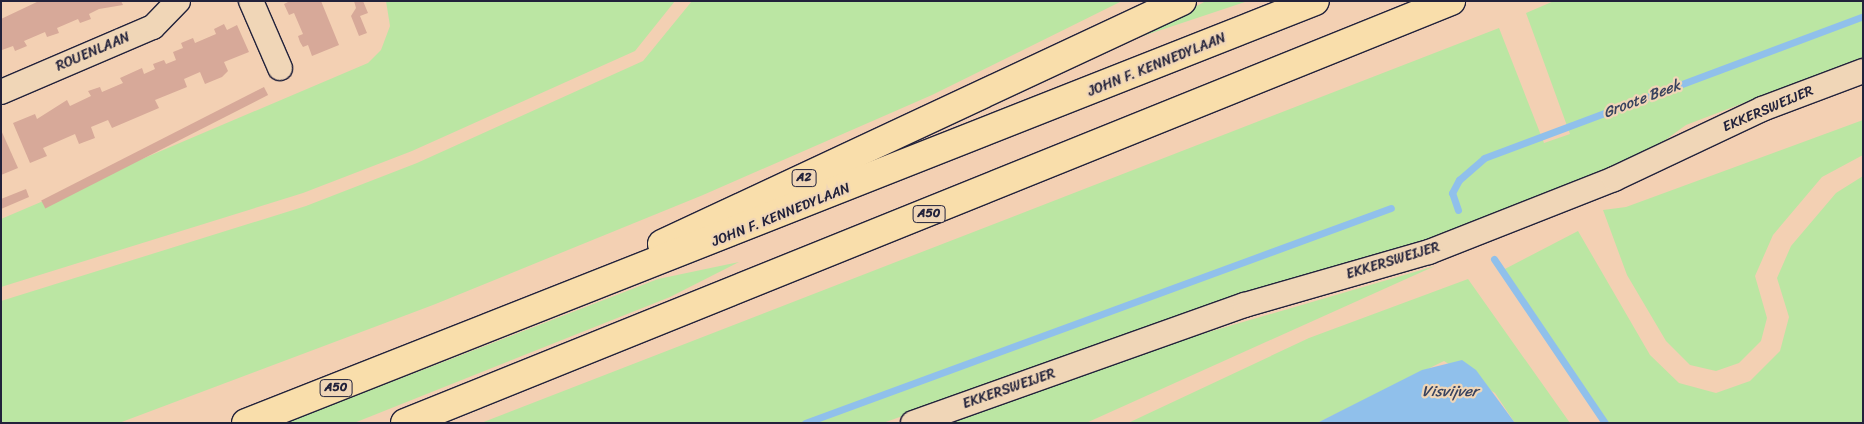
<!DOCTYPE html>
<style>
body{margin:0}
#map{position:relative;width:1864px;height:424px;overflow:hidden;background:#f3d0b3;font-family:Sriracha,sans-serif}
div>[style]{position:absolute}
.green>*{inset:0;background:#bbe6a3}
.water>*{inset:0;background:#90c0eb}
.stream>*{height:7px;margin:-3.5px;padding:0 3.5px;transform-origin:3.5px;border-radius:3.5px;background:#90c0eb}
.building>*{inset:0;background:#d7a999;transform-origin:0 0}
.roads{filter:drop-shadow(1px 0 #22223b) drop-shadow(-1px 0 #22223b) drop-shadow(0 1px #22223b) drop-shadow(0 -1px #22223b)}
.minor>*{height:24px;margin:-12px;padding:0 12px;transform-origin:12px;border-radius:12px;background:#f0d6b7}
.highway>*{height:28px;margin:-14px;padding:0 14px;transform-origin:14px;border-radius:14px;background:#f9deab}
span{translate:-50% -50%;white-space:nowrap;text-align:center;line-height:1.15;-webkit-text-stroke:4.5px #f0d6b7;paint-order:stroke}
.shield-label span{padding:1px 4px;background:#f0d6b7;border:1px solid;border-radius:4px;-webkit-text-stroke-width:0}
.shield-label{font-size:12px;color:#22223b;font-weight:700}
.street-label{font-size:14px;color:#22223b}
.water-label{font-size:15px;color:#38425e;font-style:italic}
.frame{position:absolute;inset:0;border:2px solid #22223b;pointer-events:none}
</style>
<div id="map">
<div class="green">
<i style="clip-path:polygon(386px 1px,675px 1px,635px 51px,412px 151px,303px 193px,1px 287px,1px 219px,368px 63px,381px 50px,390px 26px)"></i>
<i style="clip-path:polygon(692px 1px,1122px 1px,932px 95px,703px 195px,433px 305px,119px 423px,1px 423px,1px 301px,306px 206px,417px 163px,643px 61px)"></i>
<i style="clip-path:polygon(1206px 1px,1248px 1px,1137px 38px)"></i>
<i style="clip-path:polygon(1554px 1px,1863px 1px,1863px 57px,1686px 125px,1642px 157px,1475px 225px,1261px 288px,883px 423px,481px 423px,1499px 28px,1544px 143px,1570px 134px,1526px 13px)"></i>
<i style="clip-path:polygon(1863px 120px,1863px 155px,1822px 177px,1773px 235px,1755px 276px,1767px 318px,1761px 341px,1739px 363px,1716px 371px,1690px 365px,1666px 341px,1627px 275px,1603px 210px,1626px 207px)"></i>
<i style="clip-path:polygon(1863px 176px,1863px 423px,1609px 423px,1501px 271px,1578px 231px,1650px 355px,1679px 383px,1716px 393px,1750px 381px,1780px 351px,1789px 317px,1777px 278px,1791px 246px,1836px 193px)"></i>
<i style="clip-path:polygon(739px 262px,670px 297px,354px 423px,285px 423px,658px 279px)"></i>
<i style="clip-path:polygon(1435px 266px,1086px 423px,948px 423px,1120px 358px)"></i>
<i style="clip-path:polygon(1468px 279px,1570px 423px,1515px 423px,1495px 393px,1444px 361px,1317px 423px,1128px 423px,1309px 338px)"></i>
</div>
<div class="water">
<i style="clip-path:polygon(1462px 360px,1476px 370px,1515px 423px,1317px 423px,1422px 370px)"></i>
</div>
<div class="stream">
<i style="left:1458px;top:210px;width:18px;rotate:-109deg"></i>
<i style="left:1452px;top:193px;width:15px;rotate:-62deg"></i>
<i style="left:1459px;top:180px;width:33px;rotate:-41deg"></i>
<i style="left:1484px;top:158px;width:405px;rotate:-20.5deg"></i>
<i style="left:1494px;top:259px;width:198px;rotate:55.9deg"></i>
<i style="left:805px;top:423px;width:624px;rotate:-20.15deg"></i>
</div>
<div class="building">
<i style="clip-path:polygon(39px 1px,121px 1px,123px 5px,99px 9px,89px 14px,91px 19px,80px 23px,78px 19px,57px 28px,59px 33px,47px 37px,45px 32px,24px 41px,27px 46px,15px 51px,13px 46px,2px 50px,1px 19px)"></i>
<i style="clip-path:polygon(290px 1px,321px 1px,339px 45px,312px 56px,308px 45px,303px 47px,300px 42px,298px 36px,303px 34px,294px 13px,289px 15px,284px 4px)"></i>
<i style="clip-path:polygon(354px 1px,363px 1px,368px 13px,360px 16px,367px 33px,359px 36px,351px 16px,356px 8px)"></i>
<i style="clip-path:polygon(224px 24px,227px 30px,237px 25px,249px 52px,224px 62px,228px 71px,222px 77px,205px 84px,200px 72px,184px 79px,187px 87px,155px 100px,159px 108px,112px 128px,108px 120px,91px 127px,95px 138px,79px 144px,75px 134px,43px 148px,47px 156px,30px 163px,13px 123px,35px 114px,37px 119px,67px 100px,70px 106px,91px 96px,88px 91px,100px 87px,102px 92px,123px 83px,120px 78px,142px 68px,144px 74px,155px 69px,153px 64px,164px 60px,166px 64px,176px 60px,173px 52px,183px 48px,181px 43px,193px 38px,195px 43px,216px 34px,214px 29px)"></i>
<i style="left:264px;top:87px;width:9px;height:250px;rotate:63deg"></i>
<i style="clip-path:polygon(1px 130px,18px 168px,1px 175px)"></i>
<i style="clip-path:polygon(26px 189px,29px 197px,1px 209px,1px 199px)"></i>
</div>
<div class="roads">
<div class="minor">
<i style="left:251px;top:1px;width:73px;rotate:66.6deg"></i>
<i style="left:1px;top:92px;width:165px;rotate:-23.2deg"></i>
<i style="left:153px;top:27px;width:36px;rotate:-46deg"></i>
<i style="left:913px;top:423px;width:352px;rotate:-19.6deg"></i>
<i style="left:1245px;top:305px;width:191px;rotate:-16.1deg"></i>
<i style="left:1429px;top:252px;width:199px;rotate:-21.5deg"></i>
<i style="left:1614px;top:179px;width:164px;rotate:-25.3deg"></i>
<i style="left:1762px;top:109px;width:108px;rotate:-20.6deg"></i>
</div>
<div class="highway">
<i style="left:662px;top:244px;width:574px;rotate:-25.05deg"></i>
<i style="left:246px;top:423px;width:1149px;rotate:-21.54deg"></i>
<i style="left:405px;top:423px;width:1128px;rotate:-21.97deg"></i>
</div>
</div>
<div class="shield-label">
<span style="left:804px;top:178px">A2</span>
<span style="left:929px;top:214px">A50</span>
<span style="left:336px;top:388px">A50</span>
</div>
<div class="street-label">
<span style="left:93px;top:52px;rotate:-23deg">ROUENLAAN</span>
<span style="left:1157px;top:65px;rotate:-22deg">JOHN F. KENNEDYLAAN</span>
<span style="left:1768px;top:109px;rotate:-23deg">EKKERSWEIJER</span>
<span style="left:781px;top:215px;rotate:-22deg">JOHN F. KENNEDYLAAN</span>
<span style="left:1393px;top:261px;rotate:-17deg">EKKERSWEIJER</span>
<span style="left:1009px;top:389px;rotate:-19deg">EKKERSWEIJER</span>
</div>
<div class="water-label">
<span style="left:1642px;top:99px;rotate:-21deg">Groote Beek</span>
<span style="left:1450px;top:392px">Visvijver</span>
</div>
<div class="frame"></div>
</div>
